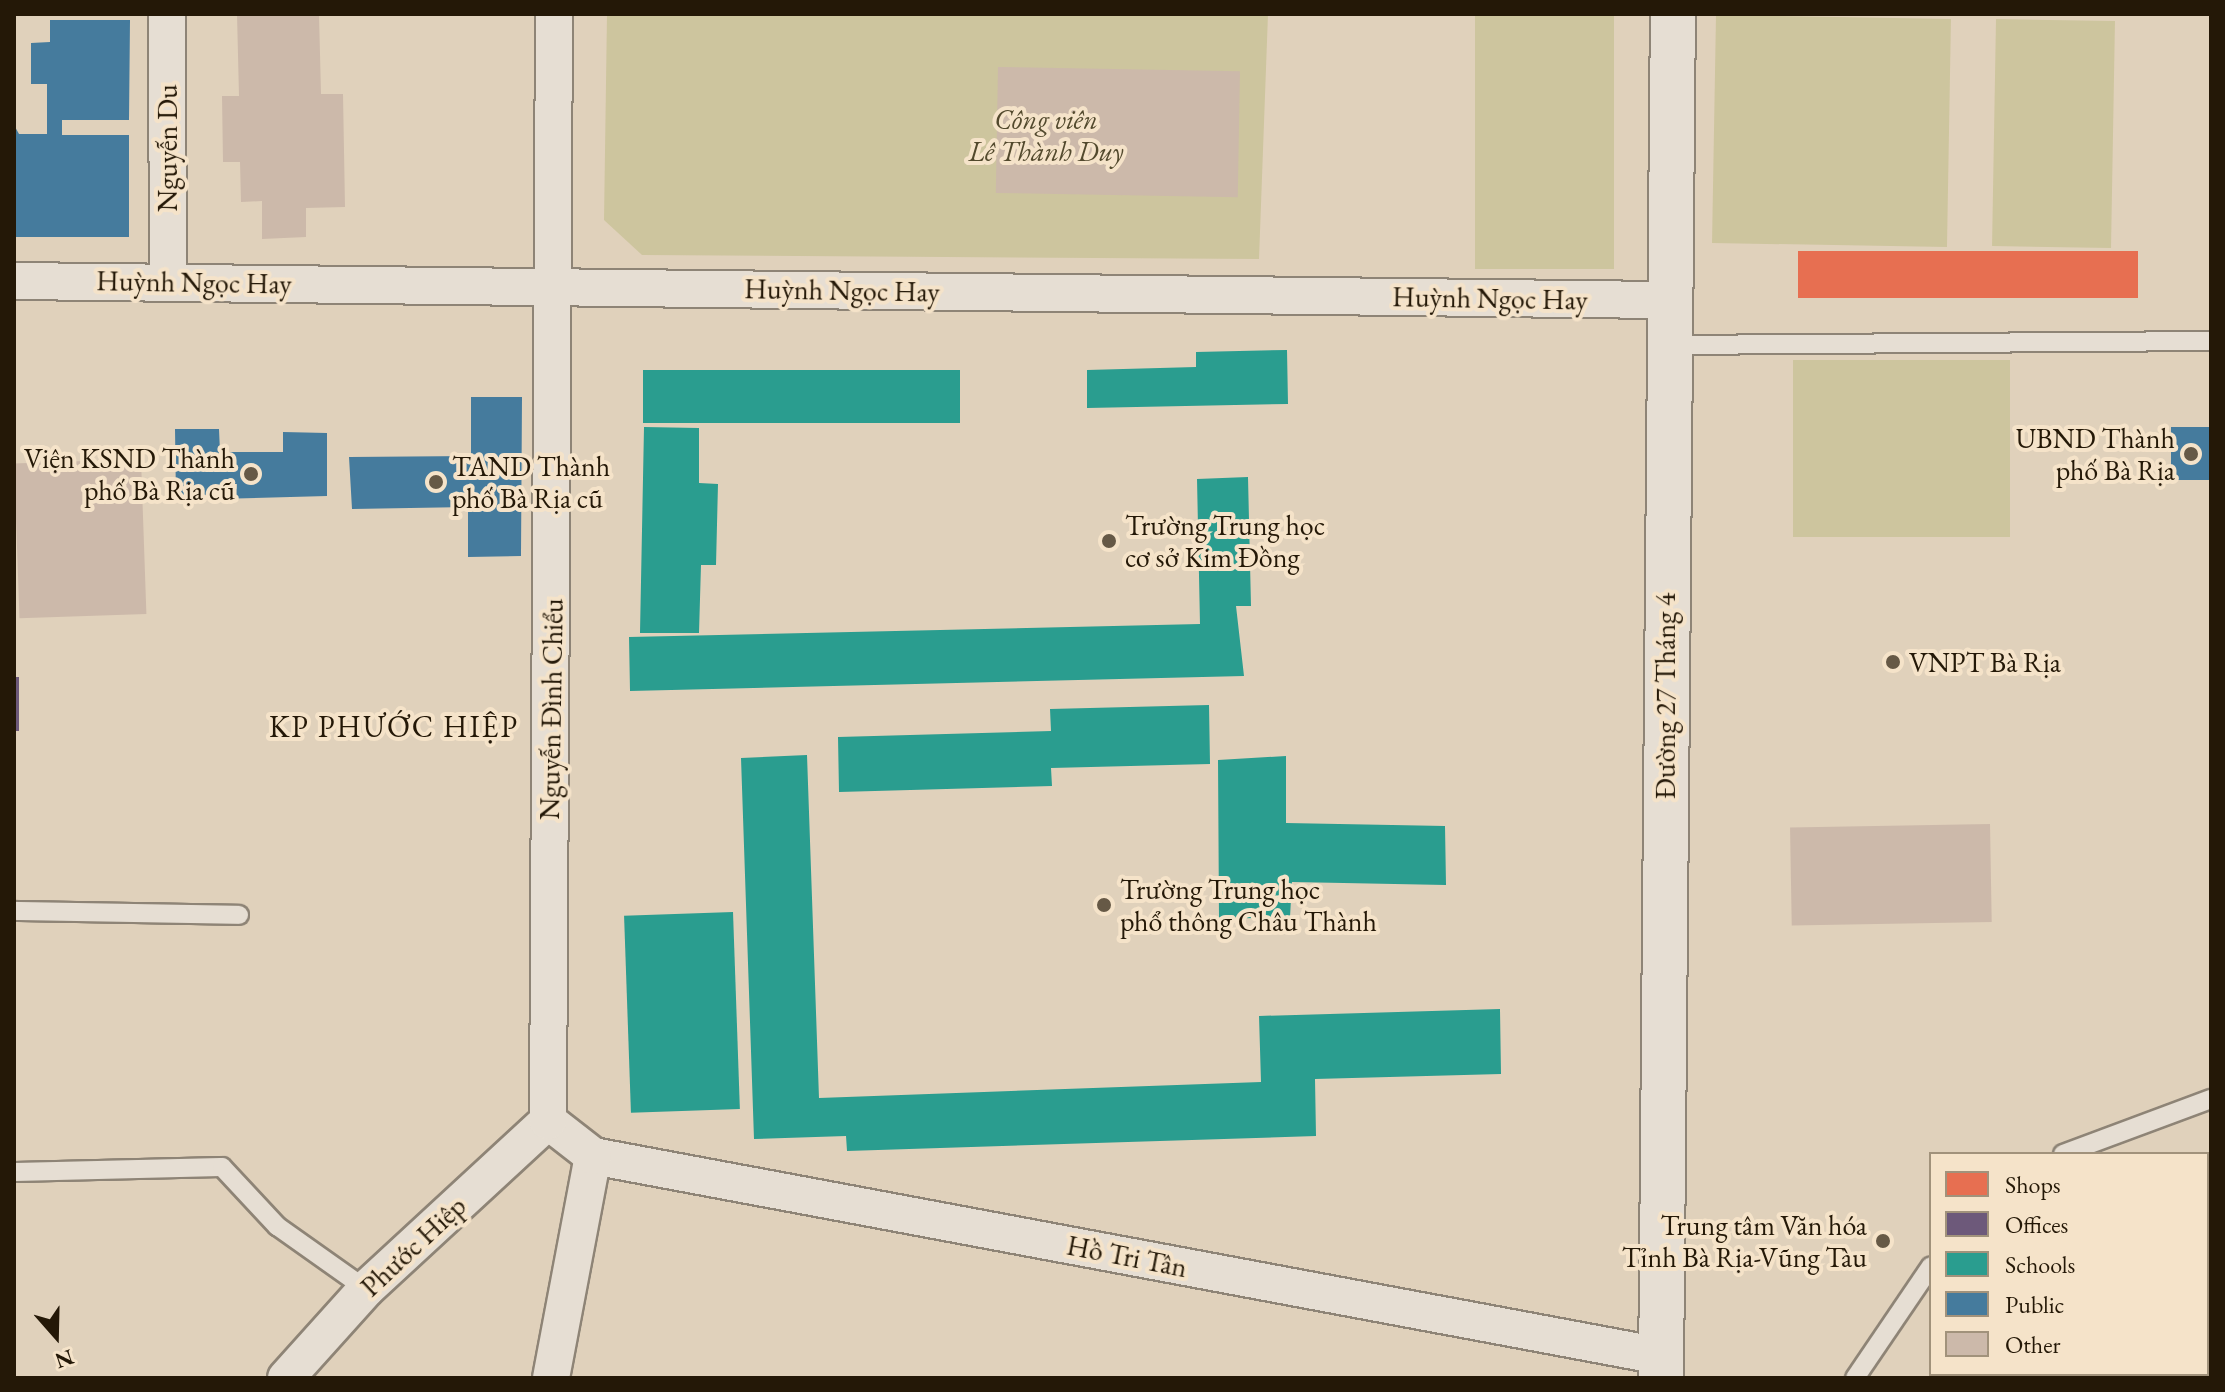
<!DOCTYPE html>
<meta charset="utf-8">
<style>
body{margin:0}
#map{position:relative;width:2225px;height:1392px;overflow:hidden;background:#e0d1bb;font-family:"EB Garamond",serif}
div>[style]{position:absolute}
.green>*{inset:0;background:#cdc59e;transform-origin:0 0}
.shops>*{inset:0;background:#e76f51;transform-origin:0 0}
.offices>*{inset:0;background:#6d597a;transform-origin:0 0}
.schools>*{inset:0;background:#2a9d8f;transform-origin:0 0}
.public>*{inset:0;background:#457b9d;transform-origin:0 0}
.building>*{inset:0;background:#ccb9aa;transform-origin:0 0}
.roads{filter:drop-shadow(2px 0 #8e8476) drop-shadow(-2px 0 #8e8476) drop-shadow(0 2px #8e8476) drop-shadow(0 -2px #8e8476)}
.lane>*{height:18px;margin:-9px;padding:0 9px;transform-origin:9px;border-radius:9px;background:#e6ded3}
.street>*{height:36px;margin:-18px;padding:0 18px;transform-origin:18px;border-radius:18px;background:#e6ded3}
.secondary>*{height:44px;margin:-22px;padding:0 22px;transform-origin:22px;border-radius:22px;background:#e6ded3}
.dots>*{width:22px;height:22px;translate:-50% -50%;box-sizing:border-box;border:4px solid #f5e3c9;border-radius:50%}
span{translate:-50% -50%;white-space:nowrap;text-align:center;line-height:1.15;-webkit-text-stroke:8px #f5e3c9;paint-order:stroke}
.park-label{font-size:28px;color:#52492d;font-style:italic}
.street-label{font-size:28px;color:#241807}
.poi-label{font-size:28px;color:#241807}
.right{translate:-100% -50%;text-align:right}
.left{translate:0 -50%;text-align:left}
.neighbourhood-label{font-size:30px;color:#241807;letter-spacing:2px}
.frame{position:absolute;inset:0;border:16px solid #241807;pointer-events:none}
.legend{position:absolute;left:1929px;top:1152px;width:280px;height:224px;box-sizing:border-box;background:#f5e3c9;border:2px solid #a1927b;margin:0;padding:10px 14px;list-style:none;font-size:24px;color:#241807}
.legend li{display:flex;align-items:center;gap:16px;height:40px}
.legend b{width:40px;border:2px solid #a1927b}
.north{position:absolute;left:16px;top:1296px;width:80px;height:80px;-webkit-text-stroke:6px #f5e3c9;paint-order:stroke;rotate:160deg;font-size:22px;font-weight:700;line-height:32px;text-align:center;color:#241807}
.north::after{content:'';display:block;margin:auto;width:28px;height:36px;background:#241807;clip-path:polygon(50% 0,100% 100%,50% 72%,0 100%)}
</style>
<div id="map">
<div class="green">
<i style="clip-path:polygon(607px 14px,1268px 14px,1259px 259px,642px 255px,604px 220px)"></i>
<i style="left:1475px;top:14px;width:139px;height:255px"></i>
<i style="left:1716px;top:15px;width:235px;height:228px;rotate:1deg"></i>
<i style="left:1996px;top:19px;width:119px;height:227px;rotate:1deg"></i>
<i style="left:2010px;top:360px;width:177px;height:217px;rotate:90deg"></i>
</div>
<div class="shops">
<i style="left:1798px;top:251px;width:340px;height:47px"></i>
<i style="left:2211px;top:1156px;width:103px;height:4px;rotate:90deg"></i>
<i style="clip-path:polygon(1991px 1374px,2081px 1374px,1989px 1378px)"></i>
</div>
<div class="offices">
<i style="left:14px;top:677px;width:5px;height:54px"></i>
</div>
<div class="schools">
<i style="clip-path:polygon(1287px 350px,1288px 404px,1087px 408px,1087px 370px,1196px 367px,1196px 352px)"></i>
<i style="left:643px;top:370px;width:317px;height:53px"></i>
<i style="clip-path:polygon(644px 427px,699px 428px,699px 483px,718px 484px,716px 565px,701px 565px,699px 633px,640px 633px)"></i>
<i style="clip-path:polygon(1248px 477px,1251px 606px,1236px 606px,1244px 676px,630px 691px,629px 637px,1200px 624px,1197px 479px)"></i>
<i style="clip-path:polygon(1209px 705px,1210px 764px,1051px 768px,1052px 786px,839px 792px,838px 737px,1051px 731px,1050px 709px)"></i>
<i style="clip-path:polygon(807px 755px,819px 1098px,1261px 1082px,1259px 1016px,1500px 1009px,1501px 1074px,1315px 1079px,1316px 1136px,847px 1151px,846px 1136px,754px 1139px,741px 758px)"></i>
<i style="clip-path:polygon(1286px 756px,1286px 823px,1445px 826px,1446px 885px,1292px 882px,1290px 917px,1219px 919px,1218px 760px)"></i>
<i style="left:733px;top:912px;width:197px;height:109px;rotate:88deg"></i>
</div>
<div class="public">
<i style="clip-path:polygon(50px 20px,130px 20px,129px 120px,62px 120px,62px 135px,129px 135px,129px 237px,14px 237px,14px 125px,19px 134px,47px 134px,47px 84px,31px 84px,31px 43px,50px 42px)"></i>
<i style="clip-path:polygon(471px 397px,522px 397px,521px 556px,468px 557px,468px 507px,352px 509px,349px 457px,471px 456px)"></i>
<i style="left:2211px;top:427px;width:53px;height:40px;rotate:90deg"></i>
<i style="clip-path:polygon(175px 429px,219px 429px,220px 452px,283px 452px,283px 432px,327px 433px,327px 496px,176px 500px)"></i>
</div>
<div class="building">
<i style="clip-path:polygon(237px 14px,319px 14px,321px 94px,343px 94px,345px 207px,306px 208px,306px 237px,262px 239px,262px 201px,241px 202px,240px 162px,223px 162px,222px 96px,239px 96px)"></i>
<i style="left:998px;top:67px;width:242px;height:126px;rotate:1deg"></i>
<i style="left:141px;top:459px;width:155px;height:127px;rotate:88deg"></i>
<i style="left:1990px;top:824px;width:98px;height:200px;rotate:89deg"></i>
</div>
<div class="roads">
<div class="lane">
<i style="left:1670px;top:345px;width:541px;rotate:-0.42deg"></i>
<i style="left:14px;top:911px;width:225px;rotate:1deg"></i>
<i style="left:2063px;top:1154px;width:158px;rotate:-20.4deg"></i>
<i style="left:14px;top:1172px;width:208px;rotate:-1.4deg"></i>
<i style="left:222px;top:1167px;width:81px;rotate:47deg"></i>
<i style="left:277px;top:1226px;width:109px;rotate:35.3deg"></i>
<i style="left:1855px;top:1378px;width:135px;rotate:-55.8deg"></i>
</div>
<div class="street">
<i style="left:167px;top:14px;width:268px;rotate:89.8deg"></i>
<i style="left:14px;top:281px;width:1655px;rotate:0.66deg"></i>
<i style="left:593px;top:1156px;width:1087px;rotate:10.61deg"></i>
<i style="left:286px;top:1378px;width:120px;rotate:-48deg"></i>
<i style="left:366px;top:1289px;width:248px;rotate:-42.7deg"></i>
<i style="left:551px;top:1378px;width:226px;rotate:-79.3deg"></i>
<i style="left:593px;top:1156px;width:57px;rotate:-142.1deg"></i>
<i style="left:548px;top:1121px;width:1107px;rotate:-89.69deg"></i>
</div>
<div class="secondary">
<i style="left:1661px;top:1378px;width:1364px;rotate:-89.5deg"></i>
</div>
</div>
<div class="dots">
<i style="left:2191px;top:454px;background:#665946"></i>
<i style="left:251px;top:474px;background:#665946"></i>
<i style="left:436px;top:482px;background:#665946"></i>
<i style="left:1109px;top:541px;background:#665946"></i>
<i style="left:1893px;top:662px;background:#665946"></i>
<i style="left:1104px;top:905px;background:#665946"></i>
<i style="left:1883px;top:1241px;background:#665946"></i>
</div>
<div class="park-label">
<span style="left:1046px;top:135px">Công viên<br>Lê Thành Duy</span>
</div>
<div class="street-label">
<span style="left:167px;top:148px;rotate:-90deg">Nguyễn Du</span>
<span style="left:194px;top:282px;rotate:1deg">Huỳnh Ngọc Hay</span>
<span style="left:842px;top:290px;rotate:1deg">Huỳnh Ngọc Hay</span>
<span style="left:1490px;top:298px;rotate:1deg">Huỳnh Ngọc Hay</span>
<span style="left:1665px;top:696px;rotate:-90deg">Đường 27 Tháng 4</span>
<span style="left:551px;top:709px;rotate:-89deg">Nguyễn Đình Chiểu</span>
<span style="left:413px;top:1246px;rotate:-43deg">Phước Hiệp</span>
<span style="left:1127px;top:1256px;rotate:11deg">Hồ Tri Tân</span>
</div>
<div class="poi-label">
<span class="right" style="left:2175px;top:454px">UBND Thành<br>phố Bà Rịa</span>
<span class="right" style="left:235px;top:474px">Viện KSND Thành<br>phố Bà Rịa cũ</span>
<span class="left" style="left:452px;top:482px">TAND Thành<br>phố Bà Rịa cũ</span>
<span class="left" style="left:1125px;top:541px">Trường Trung học<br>cơ sở Kim Đồng</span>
<span class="left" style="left:1909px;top:662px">VNPT Bà Rịa</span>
<span class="left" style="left:1120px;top:905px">Trường Trung học<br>phổ thông Châu Thành</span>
<span class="right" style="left:1867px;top:1241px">Trung tâm Văn hóa<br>Tỉnh Bà Rịa-Vũng Tàu</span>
</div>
<div class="neighbourhood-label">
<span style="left:394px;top:727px">KP PHƯỚC HIỆP</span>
</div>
<div class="frame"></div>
<ul class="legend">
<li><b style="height:22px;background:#e76f51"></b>Shops</li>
<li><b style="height:22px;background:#6d597a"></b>Offices</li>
<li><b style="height:22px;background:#2a9d8f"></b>Schools</li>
<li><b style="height:22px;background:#457b9d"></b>Public</li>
<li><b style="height:22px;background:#ccb9aa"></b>Other</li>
</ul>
<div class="north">N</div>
</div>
